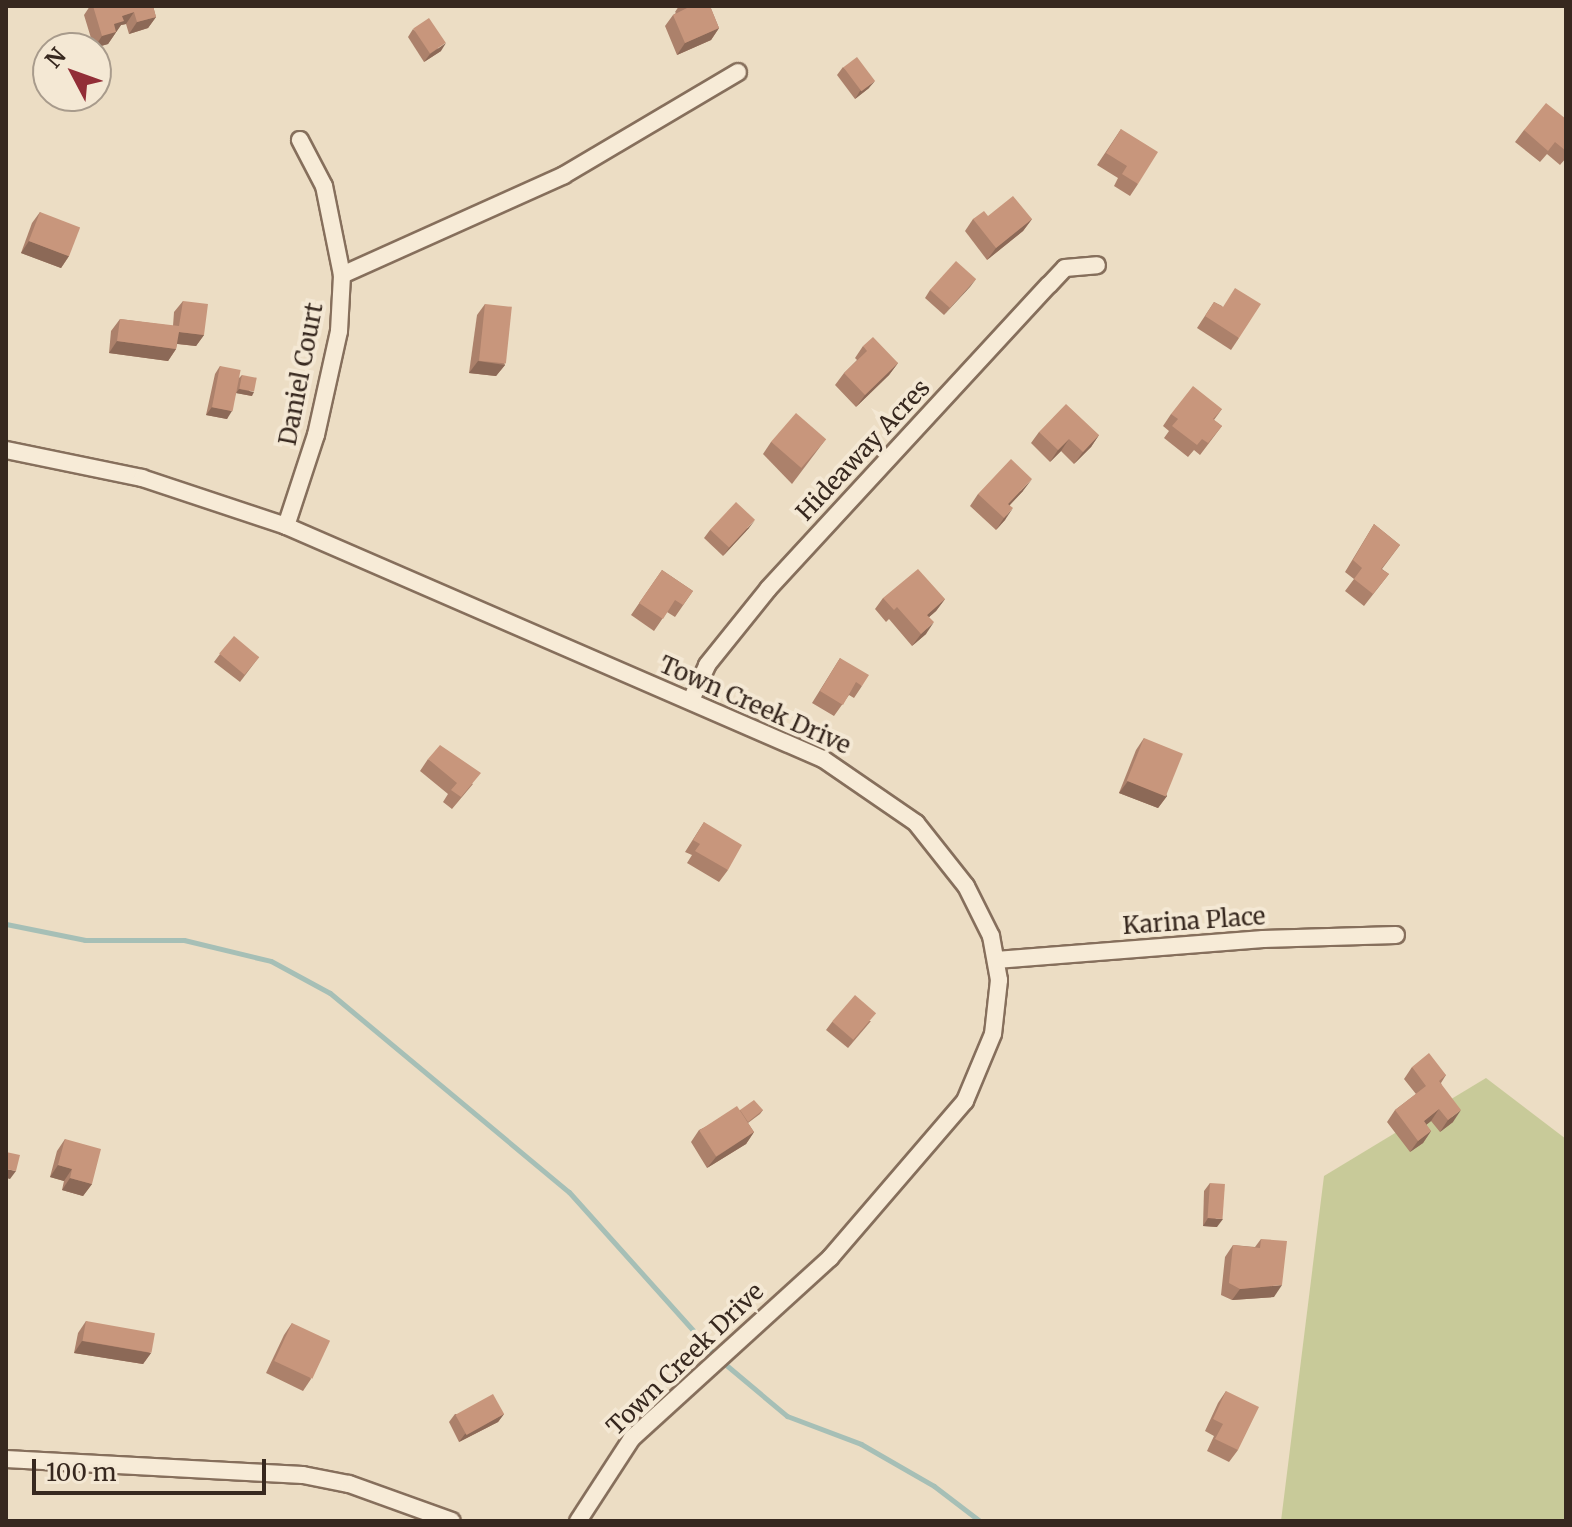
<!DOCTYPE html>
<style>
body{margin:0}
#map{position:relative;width:1572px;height:1527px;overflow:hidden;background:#ecddc4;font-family:Merriweather,serif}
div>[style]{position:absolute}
.green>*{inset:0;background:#c8ca99}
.stream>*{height:5px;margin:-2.5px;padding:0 2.5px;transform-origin:2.5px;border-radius:2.5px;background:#a6bfb6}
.roads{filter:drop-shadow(2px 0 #866f5c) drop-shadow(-2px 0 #866f5c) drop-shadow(0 2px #866f5c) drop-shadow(0 -2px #866f5c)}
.minor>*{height:16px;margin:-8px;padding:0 8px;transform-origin:8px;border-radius:8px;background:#f7ebd7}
.wall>*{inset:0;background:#ac816b}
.shaded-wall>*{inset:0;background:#8c6957}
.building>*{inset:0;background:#c8967c;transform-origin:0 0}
span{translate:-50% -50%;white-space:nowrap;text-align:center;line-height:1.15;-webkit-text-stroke:8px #f4e8d4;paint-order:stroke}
.street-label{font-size:24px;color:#37281f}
.frame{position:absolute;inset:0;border:8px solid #37281f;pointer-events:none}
.north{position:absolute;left:32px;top:32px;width:80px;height:80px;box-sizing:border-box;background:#f4e8d4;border:2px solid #a89b8c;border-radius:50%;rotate:311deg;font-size:22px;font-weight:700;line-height:32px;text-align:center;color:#37281f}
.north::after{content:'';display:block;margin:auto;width:28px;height:36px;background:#922e37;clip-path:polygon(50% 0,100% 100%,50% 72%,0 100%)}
.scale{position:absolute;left:32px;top:1459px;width:234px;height:36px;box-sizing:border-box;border:4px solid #37281f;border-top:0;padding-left:10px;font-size:24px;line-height:28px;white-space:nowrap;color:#37281f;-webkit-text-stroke:6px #f4e8d4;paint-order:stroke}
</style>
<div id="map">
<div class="green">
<i style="clip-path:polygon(1486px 1078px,1566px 1139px,1566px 1521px,1281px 1521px,1324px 1176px)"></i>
</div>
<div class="stream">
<i style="left:6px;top:924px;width:81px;rotate:11.4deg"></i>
<i style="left:85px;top:940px;width:99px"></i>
<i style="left:184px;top:940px;width:89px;rotate:13.6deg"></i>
<i style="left:271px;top:961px;width:67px;rotate:28.5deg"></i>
<i style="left:330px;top:993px;width:311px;rotate:39.8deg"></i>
<i style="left:569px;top:1192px;width:224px;rotate:48.1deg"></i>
<i style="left:719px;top:1359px;width:89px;rotate:40deg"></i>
<i style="left:787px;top:1416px;width:79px;rotate:20.7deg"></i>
<i style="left:861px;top:1444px;width:84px;rotate:29.9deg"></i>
<i style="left:934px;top:1486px;width:58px;rotate:37.3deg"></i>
</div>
<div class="roads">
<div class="minor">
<i style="left:342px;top:275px;width:243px;rotate:-24.2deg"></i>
<i style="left:564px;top:175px;width:202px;rotate:-30.6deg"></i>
<i style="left:6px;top:450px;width:139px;rotate:11.6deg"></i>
<i style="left:142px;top:478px;width:152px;rotate:18.4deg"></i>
<i style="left:286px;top:526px;width:585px;rotate:23.46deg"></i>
<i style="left:823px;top:759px;width:113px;rotate:34.5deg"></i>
<i style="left:916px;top:823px;width:80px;rotate:51.6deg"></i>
<i style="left:966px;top:886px;width:56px;rotate:63.4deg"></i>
<i style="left:991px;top:936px;width:45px;rotate:79.7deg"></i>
<i style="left:999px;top:980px;width:54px;rotate:96.3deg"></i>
<i style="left:993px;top:1034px;width:73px;rotate:112.7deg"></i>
<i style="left:965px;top:1101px;width:207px;rotate:130.7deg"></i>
<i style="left:830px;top:1258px;width:268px;rotate:137.7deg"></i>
<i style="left:632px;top:1438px;width:99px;rotate:123deg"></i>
<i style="left:286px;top:526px;width:96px;rotate:-71.8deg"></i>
<i style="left:316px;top:435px;width:107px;rotate:-77.5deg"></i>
<i style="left:339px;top:331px;width:56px;rotate:-86.9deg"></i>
<i style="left:342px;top:275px;width:91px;rotate:-101.4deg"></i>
<i style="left:324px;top:186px;width:52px;rotate:-117.6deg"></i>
<i style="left:691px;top:700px;width:38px;rotate:-65deg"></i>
<i style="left:707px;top:665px;width:97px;rotate:-51.2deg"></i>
<i style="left:768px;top:589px;width:414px;rotate:-47.3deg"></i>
<i style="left:1049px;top:285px;width:23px;rotate:-47deg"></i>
<i style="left:1065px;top:268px;width:32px;rotate:-5deg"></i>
<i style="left:996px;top:960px;width:268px;rotate:-4.5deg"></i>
<i style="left:1263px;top:939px;width:133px;rotate:-1.7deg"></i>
<i style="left:6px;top:1459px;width:297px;rotate:3.1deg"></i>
<i style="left:303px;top:1475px;width:47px;rotate:11.1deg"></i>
<i style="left:349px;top:1484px;width:109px;rotate:19.8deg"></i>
</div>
</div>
<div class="wall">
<i style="clip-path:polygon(90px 6px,153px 6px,156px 17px,148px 28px,129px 34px,126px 24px,121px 25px,108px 44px,94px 48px,84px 15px)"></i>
<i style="clip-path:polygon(679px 6px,710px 6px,719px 28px,711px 40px,677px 55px,665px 26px,673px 15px,676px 13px,675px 12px)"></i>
<i style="clip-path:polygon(413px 29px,441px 51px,424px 62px,408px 37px)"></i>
<i style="clip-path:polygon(843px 67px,869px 88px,855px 99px,837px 75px)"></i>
<i style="clip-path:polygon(1566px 119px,1566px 158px,1560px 165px,1547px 154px,1540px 162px,1515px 142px,1524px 130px)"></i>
<i style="clip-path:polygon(1121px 129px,1138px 184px,1130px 196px,1114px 186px,1118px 178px,1097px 165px)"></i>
<i style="clip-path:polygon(40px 212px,69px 256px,61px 268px,21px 253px,32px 223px)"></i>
<i style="clip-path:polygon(988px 216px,1032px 219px,1023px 231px,987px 260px,965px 231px,973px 219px)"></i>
<i style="clip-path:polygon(976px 279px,944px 315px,925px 298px,930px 290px)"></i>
<i style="clip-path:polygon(183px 301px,204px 335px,196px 346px,177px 344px,176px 349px,168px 361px,109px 353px,111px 331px,120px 319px,173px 326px,174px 312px)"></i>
<i style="clip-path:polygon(1214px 302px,1222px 306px,1239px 338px,1231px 350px,1197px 328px)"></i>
<i style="clip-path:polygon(485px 304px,505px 365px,496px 376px,469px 373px,477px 315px)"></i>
<i style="clip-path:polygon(863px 346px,898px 363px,889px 375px,856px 407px,835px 385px,844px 373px,857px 360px,855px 358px)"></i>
<i style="clip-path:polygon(220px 366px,239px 378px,242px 375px,252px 396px,236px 393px,227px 419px,206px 415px,215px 374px)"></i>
<i style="clip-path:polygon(1222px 409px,1214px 420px,1222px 426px,1200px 455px,1194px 450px,1188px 457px,1164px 438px,1169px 431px,1163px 426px,1171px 414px)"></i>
<i style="clip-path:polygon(1039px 432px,1099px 435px,1091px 447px,1074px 464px,1061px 451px,1050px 462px,1031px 443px)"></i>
<i style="clip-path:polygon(826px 439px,792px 484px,763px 454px,771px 442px)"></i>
<i style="clip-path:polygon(1023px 491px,1010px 505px,1005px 520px,996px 530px,970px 506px,978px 494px)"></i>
<i style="clip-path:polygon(1374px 524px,1400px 545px,1382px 569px,1389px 574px,1364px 606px,1345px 591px,1354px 579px,1345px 572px)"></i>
<i style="clip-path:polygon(749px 528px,723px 556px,704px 538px,710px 530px)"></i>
<i style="clip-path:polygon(662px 570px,693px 591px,675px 617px,667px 612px,654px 631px,631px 615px)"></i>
<i style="clip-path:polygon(883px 598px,945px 599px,936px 611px,929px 617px,926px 634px,912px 646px,889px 619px,886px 622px,875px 609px)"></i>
<i style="clip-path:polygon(220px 654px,259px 657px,240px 682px,214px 662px)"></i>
<i style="clip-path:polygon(840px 658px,862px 686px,854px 698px,849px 695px,834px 716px,812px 703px)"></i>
<i style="clip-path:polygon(1144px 738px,1167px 796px,1158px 808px,1119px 793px,1136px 750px)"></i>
<i style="clip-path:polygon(428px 759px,473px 784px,452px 809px,443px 802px,448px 794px,420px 771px)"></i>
<i style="clip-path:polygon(704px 822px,728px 870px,719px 882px,687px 863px,692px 855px,685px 852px)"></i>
<i style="clip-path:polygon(871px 1021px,848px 1048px,826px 1030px,832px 1022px)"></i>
<i style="clip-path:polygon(1412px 1067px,1446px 1075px,1441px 1083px,1453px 1122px,1440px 1132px,1431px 1121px,1426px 1125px,1431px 1131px,1423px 1143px,1410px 1152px,1387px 1122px,1395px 1110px,1416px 1094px,1404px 1079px)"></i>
<i style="clip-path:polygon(740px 1110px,763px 1110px,760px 1114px,748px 1123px,754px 1132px,746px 1144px,707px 1168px,691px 1142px,699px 1130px)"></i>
<i style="clip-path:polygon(65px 1139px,92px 1184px,83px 1196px,62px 1190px,64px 1181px,50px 1177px,57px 1151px)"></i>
<i style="clip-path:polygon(1210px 1183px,1217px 1227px,1203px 1226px,1204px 1191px)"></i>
<i style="clip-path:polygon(1261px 1239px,1274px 1297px,1232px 1300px,1221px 1295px,1225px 1257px,1233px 1245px,1255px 1247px)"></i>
<i style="clip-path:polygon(86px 1321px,151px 1353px,143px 1364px,74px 1353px,78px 1333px)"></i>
<i style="clip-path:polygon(292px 1323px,311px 1379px,303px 1391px,266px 1373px,284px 1335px)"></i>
<i style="clip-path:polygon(1226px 1391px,1238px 1450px,1229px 1462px,1207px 1451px,1214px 1436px,1205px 1431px,1218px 1403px)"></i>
<i style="clip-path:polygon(455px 1414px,504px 1414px,498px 1422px,459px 1442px,449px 1422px)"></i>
</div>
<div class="shaded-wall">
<i style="clip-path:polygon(134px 12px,126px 24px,121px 25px,108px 44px,94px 48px,102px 36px,122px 16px)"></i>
<i style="clip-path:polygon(156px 17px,148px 28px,129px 34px,137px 22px)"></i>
<i style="clip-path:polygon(719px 28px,711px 40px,677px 55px,685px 43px)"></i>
<i style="clip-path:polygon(446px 43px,441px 51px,424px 62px,430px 54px)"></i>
<i style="clip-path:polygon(875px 81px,869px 88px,855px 99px,860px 91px)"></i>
<i style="clip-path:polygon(1032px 219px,1023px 231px,987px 260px,996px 248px)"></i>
<i style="clip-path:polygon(29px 241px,69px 256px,61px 268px,21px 253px)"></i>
<i style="clip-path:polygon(976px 279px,970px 287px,944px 315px,950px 308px)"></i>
<i style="clip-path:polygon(179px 332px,204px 335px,196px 346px,170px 343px)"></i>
<i style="clip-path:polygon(117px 341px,176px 349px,168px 361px,109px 353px)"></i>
<i style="clip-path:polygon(478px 361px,505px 365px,496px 376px,469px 373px)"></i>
<i style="clip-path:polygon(898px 363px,889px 375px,856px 407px,865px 395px)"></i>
<i style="clip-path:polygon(239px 389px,254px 392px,252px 396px,236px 393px)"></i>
<i style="clip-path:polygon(212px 407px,232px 411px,227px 419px,206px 415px)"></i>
<i style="clip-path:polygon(1099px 435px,1091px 447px,1074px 464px,1083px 452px)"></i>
<i style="clip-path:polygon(1069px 439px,1061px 451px,1050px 462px,1058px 450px)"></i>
<i style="clip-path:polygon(1032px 479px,1023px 491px,1000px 515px,1008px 504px)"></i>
<i style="clip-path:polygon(1013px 508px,1005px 520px,996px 530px,1004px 518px)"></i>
<i style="clip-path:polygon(755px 520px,749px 528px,723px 556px,729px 548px)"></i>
<i style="clip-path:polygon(945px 599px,936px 611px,919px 626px,927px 615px)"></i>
<i style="clip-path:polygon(934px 622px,926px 634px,912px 646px,921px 634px)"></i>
<i style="clip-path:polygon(1128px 781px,1167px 796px,1158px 808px,1119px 793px)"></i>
<i style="clip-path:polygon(1439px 1109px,1431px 1121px,1416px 1133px,1424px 1121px)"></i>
<i style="clip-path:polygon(1461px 1110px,1453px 1122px,1440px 1132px,1448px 1120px)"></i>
<i style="clip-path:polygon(1431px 1131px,1423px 1143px,1410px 1152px,1418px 1141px)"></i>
<i style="clip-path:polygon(754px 1132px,746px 1144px,707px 1168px,716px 1157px)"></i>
<i style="clip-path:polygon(58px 1165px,72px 1169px,64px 1181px,50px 1177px)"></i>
<i style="clip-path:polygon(6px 1169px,16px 1171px,10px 1179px,6px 1178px)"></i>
<i style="clip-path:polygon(70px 1178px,92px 1184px,83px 1196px,62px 1190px)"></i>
<i style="clip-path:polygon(1208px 1218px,1223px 1219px,1217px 1227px,1203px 1226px)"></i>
<i style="clip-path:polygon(1282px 1285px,1274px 1297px,1232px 1300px,1240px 1289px)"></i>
<i style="clip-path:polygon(82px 1341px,151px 1353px,143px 1364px,74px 1353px)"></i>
<i style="clip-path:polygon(504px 1414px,498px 1422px,459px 1442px,465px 1434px)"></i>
</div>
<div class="building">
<i style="clip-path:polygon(93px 6px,153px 6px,156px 17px,137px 22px,134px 12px,122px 16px,124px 21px,114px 24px,116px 32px,102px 36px)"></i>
<i style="clip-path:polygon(686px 6px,710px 6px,719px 28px,685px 43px,673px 15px,687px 8px)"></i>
<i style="left:429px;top:18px;width:30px;height:19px;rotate:56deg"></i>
<i style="left:857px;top:57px;width:30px;height:17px;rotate:53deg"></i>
<i style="clip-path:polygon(1546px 103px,1566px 119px,1566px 151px,1555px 142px,1548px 151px,1524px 130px)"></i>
<i style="clip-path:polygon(1121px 129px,1158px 152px,1138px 184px,1122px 174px,1127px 166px,1106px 153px)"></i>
<i style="clip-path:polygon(1013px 196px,1032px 219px,996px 248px,973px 219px,984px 211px,988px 216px)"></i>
<i style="left:40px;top:212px;width:43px;height:31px;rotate:21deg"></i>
<i style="left:956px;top:261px;width:27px;height:39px;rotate:42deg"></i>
<i style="clip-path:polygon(1235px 288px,1261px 304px,1239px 338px,1205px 316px,1214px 302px,1223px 307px)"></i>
<i style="clip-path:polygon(183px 301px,208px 304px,204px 335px,179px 332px,176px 349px,117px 341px,120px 319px,179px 326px)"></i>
<i style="left:485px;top:304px;width:27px;height:57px;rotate:6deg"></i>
<i style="clip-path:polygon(873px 337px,898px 363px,865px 395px,844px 373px,867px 351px,863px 346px)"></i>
<i style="left:220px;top:366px;width:21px;height:42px;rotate:11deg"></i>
<i style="left:242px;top:375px;width:15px;height:14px;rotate:11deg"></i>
<i style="clip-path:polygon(1193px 386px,1222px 409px,1213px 419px,1222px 426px,1208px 443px,1202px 439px,1197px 445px,1172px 426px,1178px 419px,1171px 414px)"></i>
<i style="clip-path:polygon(1066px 404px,1099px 435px,1083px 452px,1069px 439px,1058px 450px,1039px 432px)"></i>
<i style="left:796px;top:413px;width:40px;height:38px;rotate:41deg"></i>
<i style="clip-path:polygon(1011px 459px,1032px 479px,1008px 504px,1013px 508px,1004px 518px,978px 494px)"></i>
<i style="left:736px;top:502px;width:26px;height:38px;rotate:43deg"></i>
<i style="clip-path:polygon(1374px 524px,1400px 545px,1381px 569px,1389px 574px,1373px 594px,1354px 579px,1362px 568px,1353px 560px)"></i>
<i style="clip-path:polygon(918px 569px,945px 599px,927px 615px,934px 622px,921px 634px,897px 607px,894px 610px,883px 598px)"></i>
<i style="clip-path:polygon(662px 570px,693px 591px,683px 605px,675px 600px,663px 619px,639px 603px)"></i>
<i style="left:234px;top:636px;width:33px;height:23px;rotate:40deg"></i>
<i style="clip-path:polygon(840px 658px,869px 675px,862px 686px,856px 682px,843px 705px,820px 691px)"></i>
<i style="left:1144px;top:738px;width:42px;height:46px;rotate:22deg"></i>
<i style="clip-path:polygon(440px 745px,481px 773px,461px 797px,451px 790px,457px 783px,428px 759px)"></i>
<i style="clip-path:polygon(704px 822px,742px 845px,728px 870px,695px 851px,700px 844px,693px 840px)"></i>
<i style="left:855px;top:995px;width:28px;height:35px;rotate:41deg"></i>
<i style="clip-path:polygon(1429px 1053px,1446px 1075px,1439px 1081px,1461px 1110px,1448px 1120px,1439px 1109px,1424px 1121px,1431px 1131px,1418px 1141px,1395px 1110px,1426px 1086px,1412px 1067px)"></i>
<i style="clip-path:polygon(754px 1100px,763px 1110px,748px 1122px,740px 1110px)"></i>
<i style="left:737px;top:1106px;width:31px;height:45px;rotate:57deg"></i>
<i style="clip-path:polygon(65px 1139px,101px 1149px,92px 1184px,70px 1178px,72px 1169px,58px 1165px)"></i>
<i style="clip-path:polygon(6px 1152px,20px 1155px,16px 1171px,6px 1169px)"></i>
<i style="left:1210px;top:1183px;width:15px;height:35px;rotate:4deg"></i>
<i style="clip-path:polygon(1261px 1239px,1287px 1241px,1282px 1285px,1240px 1289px,1229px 1283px,1233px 1245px,1260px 1248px)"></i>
<i style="left:86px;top:1321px;width:70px;height:20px;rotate:10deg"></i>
<i style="left:292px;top:1323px;width:42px;height:42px;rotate:25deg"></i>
<i style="clip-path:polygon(1226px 1391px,1259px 1407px,1238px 1450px,1215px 1439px,1223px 1424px,1213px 1419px)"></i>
<i style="left:493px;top:1394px;width:23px;height:43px;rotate:61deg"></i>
</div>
<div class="street-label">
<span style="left:301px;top:374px;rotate:-79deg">Daniel Court</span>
<span style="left:863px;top:450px;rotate:-47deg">Hideaway Acres</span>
<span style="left:755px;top:705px;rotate:24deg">Town Creek Drive</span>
<span style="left:1194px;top:921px;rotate:-4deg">Karina Place</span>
<span style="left:685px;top:1359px;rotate:-44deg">Town Creek Drive</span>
</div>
<div class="frame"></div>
<div class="north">N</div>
<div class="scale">100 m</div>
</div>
